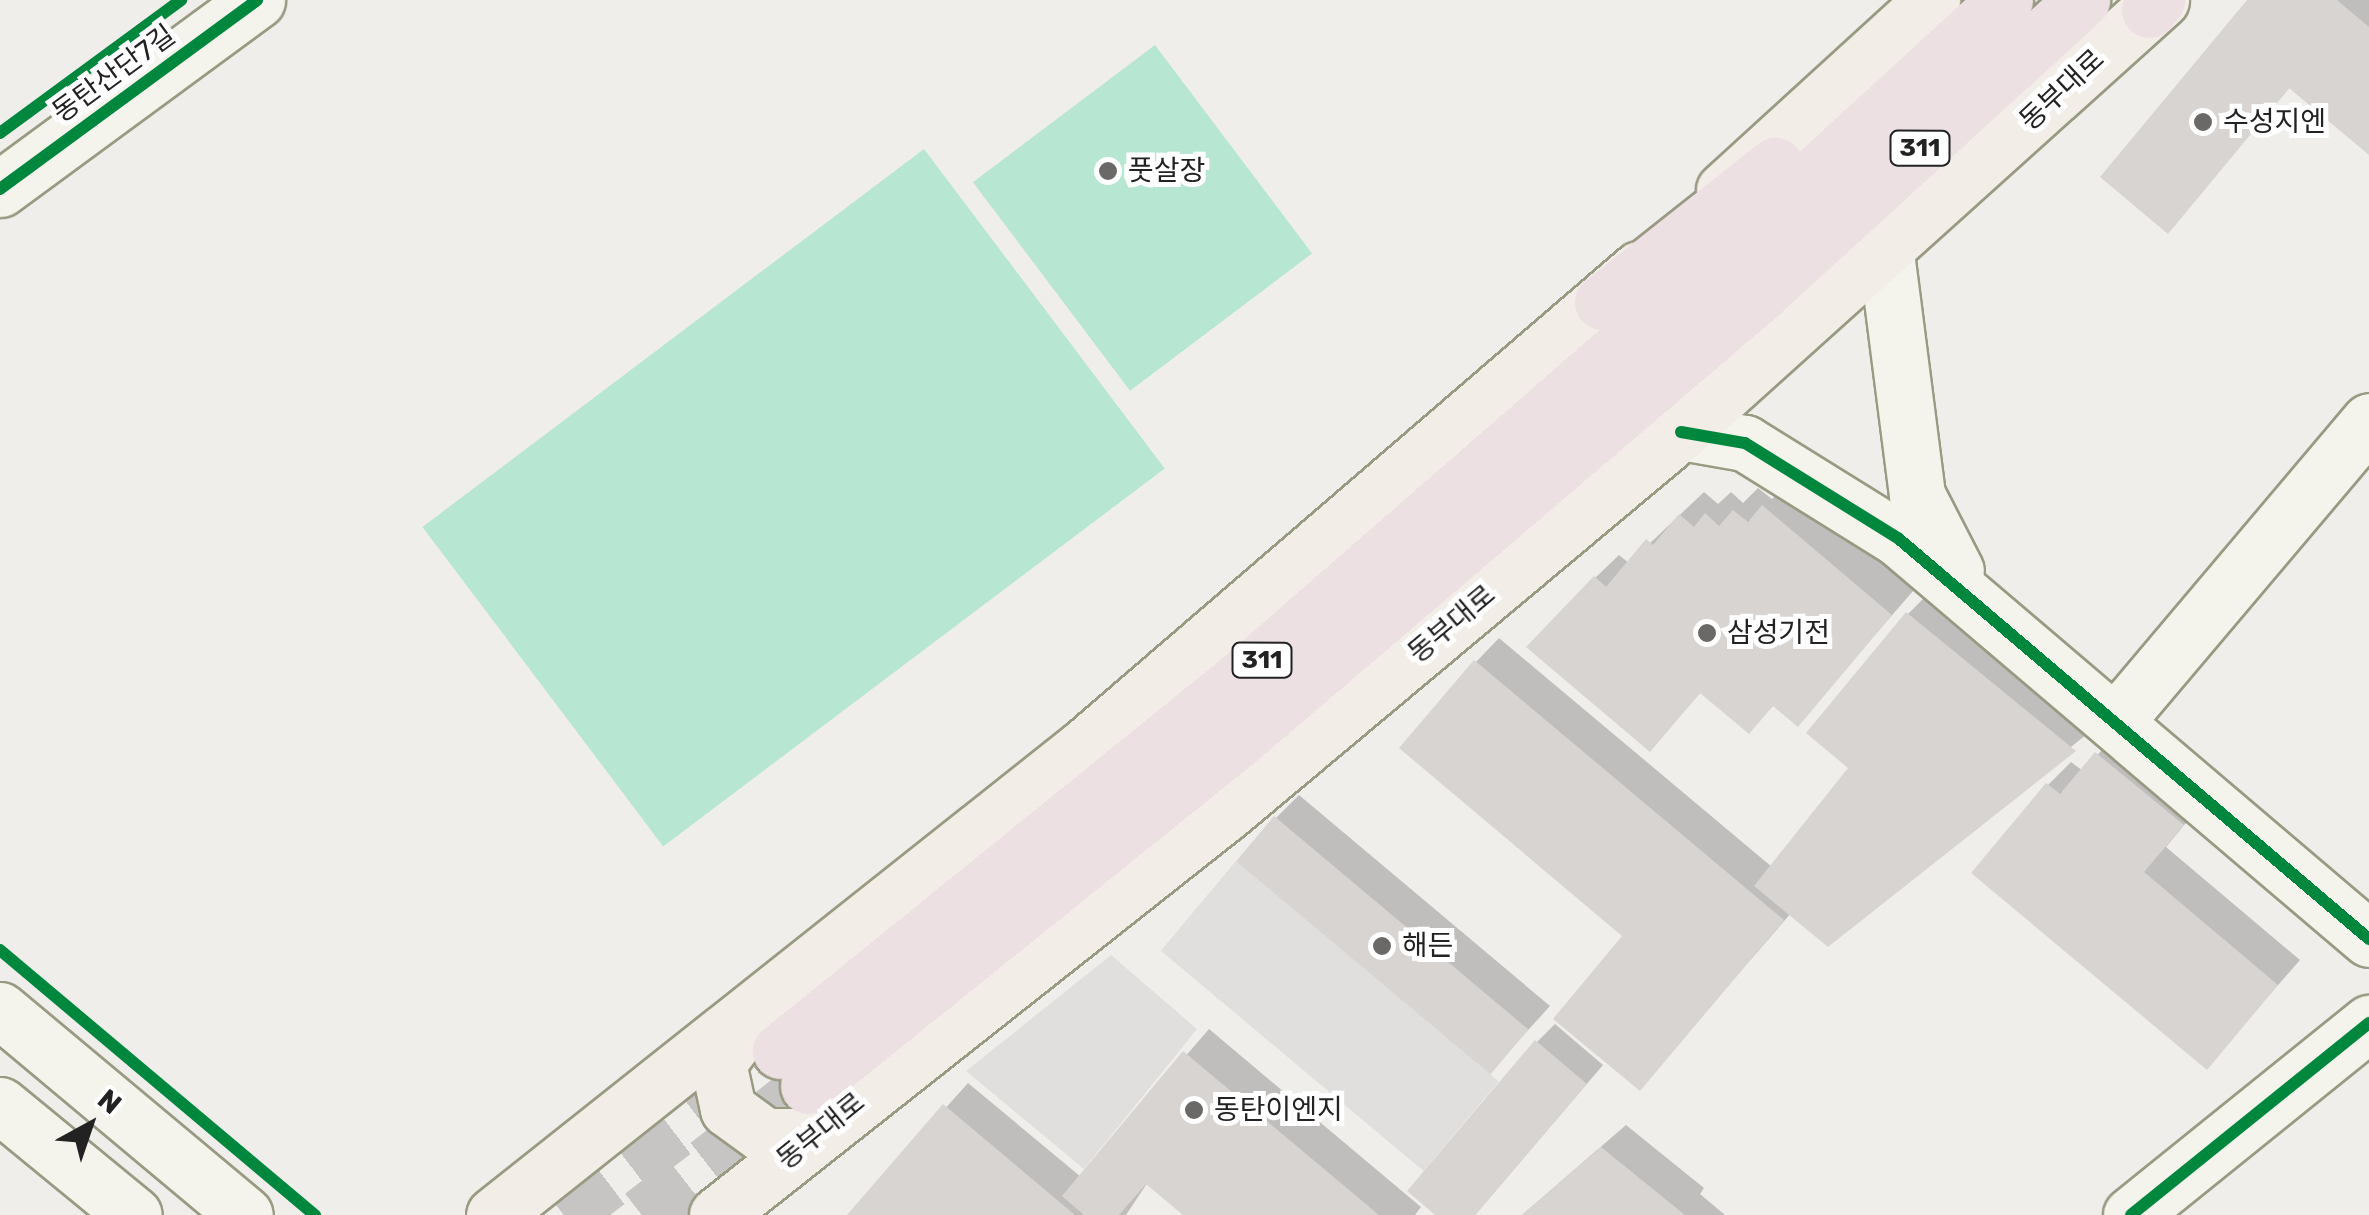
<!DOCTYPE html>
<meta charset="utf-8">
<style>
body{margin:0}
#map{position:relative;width:2369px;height:1215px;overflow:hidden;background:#f0eeeb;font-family:Rubik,"Noto Sans KR",sans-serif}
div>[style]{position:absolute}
.pitch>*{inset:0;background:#b7e6d2;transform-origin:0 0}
.parking>*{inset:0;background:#e0dfde;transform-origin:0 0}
.shadow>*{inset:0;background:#0003}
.building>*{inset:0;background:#d7d4d2;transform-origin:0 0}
.highway-tunnel>*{height:55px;margin-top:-27.5px;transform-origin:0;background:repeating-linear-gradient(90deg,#c7c5c3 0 55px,transparent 0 83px)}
.roads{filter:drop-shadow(2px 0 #999a82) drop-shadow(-2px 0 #999a82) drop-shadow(0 2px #999a82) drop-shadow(0 -2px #999a82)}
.secondary>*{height:55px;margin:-27.5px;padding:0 27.5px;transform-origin:27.5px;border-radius:27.5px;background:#f4f4ed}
.primary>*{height:55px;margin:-27.5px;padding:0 27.5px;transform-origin:27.5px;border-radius:27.5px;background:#f3ede7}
.highway>*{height:55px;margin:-27.5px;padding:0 27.5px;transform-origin:27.5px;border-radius:27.5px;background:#ece0e2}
.cycleway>*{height:12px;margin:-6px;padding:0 6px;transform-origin:6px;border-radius:6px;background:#00873e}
.dots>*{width:28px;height:28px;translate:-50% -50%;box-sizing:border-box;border:5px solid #fff;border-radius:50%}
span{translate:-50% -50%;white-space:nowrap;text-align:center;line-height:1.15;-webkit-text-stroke:10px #fff;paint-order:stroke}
.shield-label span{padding:2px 8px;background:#fff;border:2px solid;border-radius:8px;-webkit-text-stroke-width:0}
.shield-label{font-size:25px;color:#222;font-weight:700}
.street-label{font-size:28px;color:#222}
.poi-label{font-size:28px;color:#222}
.left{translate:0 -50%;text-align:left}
.north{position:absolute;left:40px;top:1075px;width:100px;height:100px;-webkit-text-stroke:8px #fff;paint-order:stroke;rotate:40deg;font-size:28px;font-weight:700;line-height:40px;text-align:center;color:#222}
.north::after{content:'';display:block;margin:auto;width:35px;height:45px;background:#222;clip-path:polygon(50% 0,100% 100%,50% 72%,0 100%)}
</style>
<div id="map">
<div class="pitch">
<i style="left:1155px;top:45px;width:261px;height:228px;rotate:53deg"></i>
<i style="left:924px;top:149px;width:400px;height:628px;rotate:53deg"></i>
</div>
<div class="parking">
<i style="left:1236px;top:861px;width:343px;height:117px;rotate:40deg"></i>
<i style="clip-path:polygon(1111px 955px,1197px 1029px,1084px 1169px,966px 1071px)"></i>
</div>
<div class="shadow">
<i style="clip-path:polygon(2250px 0,2369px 0,2369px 152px,2291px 86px,2167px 231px)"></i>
<i style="clip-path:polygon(1787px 483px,1914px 590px,1798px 723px,1775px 704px,1749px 731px,1702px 691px,1650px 749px,1595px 578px,1619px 555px,1629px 563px,1704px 492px,1718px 504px,1731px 492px,1743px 503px,1758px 488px,1772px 499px)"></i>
<i style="clip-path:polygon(1931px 591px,2097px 726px,1828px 943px,1791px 913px,1640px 1088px,1626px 936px,1476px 662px,1499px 638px,1772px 867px,1852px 768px,1908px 614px)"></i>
<i style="clip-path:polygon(2120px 730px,2205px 800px,2166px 847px,2300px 960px,2207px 1066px,2048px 785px,2071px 762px,2083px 771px)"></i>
<i style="clip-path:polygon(1299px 795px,1550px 1006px,1490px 1072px,1276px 818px)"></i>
<i style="clip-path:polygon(1555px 1024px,1603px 1065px,1475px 1215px,1439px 1215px,1537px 1042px)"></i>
<i style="clip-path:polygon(1209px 1029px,1421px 1207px,1415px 1215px,1187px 1215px,1148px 1182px,1126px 1215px,850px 1215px,968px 1083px,1081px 1177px)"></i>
<i style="clip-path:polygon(1626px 1125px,1704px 1188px,1700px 1194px,1725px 1215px,1522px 1215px)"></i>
</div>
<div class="building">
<i style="clip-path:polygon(2247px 0,2337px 0,2369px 27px,2369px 155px,2289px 88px,2168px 234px,2100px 177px)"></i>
<i style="clip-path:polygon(1762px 505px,1892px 615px,1798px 727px,1773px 706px,1749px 734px,1700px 693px,1650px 752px,1526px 647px,1594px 576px,1606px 587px,1646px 539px,1653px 545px,1679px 514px,1694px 527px,1705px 513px,1719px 526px,1733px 510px,1748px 522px)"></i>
<i style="clip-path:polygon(1906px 612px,2076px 751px,1828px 947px,1754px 886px,1848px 768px,1806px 733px)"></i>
<i style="clip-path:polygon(1474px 660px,1784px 920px,1640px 1091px,1553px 1019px,1622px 936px,1399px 748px)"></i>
<i style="clip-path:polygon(2095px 752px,2184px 825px,2144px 872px,2278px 985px,2207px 1070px,1971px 873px,2046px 783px,2060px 794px)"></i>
<i style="left:1274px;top:816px;width:332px;height:59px;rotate:40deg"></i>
<i style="clip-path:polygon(1535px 1040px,1587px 1084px,1475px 1215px,1435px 1215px,1407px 1191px)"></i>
<i style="clip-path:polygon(1183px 1051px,1379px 1215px,1183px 1215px,1146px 1184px,1119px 1215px,1084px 1215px,1062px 1196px)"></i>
<i style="clip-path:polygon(943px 1104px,1075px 1215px,847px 1215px)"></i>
<i style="clip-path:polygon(1601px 1147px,1685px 1215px,1522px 1215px)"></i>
</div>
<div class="highway-tunnel">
<i style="left:564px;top:1215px;width:271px;rotate:-37.2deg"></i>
<i style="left:642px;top:1215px;width:210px;rotate:-37.9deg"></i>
</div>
<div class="roads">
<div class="secondary">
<i style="left:0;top:189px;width:319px;rotate:-36.3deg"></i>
<i style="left:1886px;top:253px;width:244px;rotate:82.7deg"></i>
<i style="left:1917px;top:495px;width:85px;rotate:62.8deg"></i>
<i style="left:1681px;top:432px;width:65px;rotate:9.8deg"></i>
<i style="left:1745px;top:443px;width:181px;rotate:31.9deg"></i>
<i style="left:1899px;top:539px;width:617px;rotate:40.4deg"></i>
<i style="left:2115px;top:722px;width:394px;rotate:-49.8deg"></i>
<i style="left:0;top:1010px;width:319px;rotate:39.9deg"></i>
<i style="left:0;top:1105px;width:173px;rotate:39.4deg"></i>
<i style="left:2131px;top:1215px;width:306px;rotate:-38.9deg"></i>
</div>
<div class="primary">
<i style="left:1724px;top:190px;width:282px;rotate:-42.4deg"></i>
<i style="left:747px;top:1024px;width:49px;rotate:126.6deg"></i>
<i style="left:718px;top:1063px;width:47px;rotate:77.7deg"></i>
<i style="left:728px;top:1109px;width:46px;rotate:36.1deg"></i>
<i style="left:765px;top:1136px;width:48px"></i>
<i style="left:494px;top:1215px;width:754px;rotate:-38.43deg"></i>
<i style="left:1085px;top:746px;width:731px;rotate:-40.73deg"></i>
<i style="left:717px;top:1215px;width:650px;rotate:-38.32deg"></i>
<i style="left:1227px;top:812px;width:592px;rotate:-39.93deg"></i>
<i style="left:1681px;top:432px;width:646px;rotate:-41.99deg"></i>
</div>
<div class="highway">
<i style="left:2149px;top:10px;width:13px;rotate:-51deg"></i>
<i style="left:1602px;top:302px;width:221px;rotate:-38.4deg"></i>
<i style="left:780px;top:1051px;width:587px;rotate:-38.98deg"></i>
<i style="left:1236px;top:682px;width:655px;rotate:-41.04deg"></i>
<i style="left:1730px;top:252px;width:373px;rotate:-42.5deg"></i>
<i style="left:808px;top:1086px;width:552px;rotate:-38.82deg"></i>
<i style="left:1238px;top:740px;width:684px;rotate:-40.49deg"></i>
<i style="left:1758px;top:296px;width:439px;rotate:-42.4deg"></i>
</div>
</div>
<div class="cycleway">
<i style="left:0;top:133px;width:225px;rotate:-36.3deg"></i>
<i style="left:0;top:189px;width:319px;rotate:-36.3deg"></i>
<i style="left:1681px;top:432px;width:65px;rotate:9.8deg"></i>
<i style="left:1745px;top:443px;width:181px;rotate:31.9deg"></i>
<i style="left:1899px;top:539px;width:617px;rotate:40.4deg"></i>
<i style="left:0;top:950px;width:412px;rotate:40.1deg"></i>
<i style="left:2131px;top:1215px;width:306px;rotate:-38.9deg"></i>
</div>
<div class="dots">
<i style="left:2203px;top:122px;background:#6a6968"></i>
<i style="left:1108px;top:171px;background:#6a6968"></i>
<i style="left:1707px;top:633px;background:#6a6968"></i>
<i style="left:1382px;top:946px;background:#6a6968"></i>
<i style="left:1194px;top:1110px;background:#6a6968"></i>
</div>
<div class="shield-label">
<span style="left:1920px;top:148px">311</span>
<span style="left:1262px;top:660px">311</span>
</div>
<div class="street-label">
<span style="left:114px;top:74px;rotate:-36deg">동탄산단7길</span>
<span style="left:2062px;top:90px;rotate:-43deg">동부대로</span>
<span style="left:1452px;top:624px;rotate:-40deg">동부대로</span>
<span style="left:821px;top:1131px;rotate:-39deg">동부대로</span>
</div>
<div class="poi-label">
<span class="left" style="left:2223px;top:122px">수성지엔</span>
<span class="left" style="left:1128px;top:171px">풋살장</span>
<span class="left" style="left:1727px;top:633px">삼성기전</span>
<span class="left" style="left:1402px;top:946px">해든</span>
<span class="left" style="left:1214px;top:1110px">동탄이엔지</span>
</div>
<div class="north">N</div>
</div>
